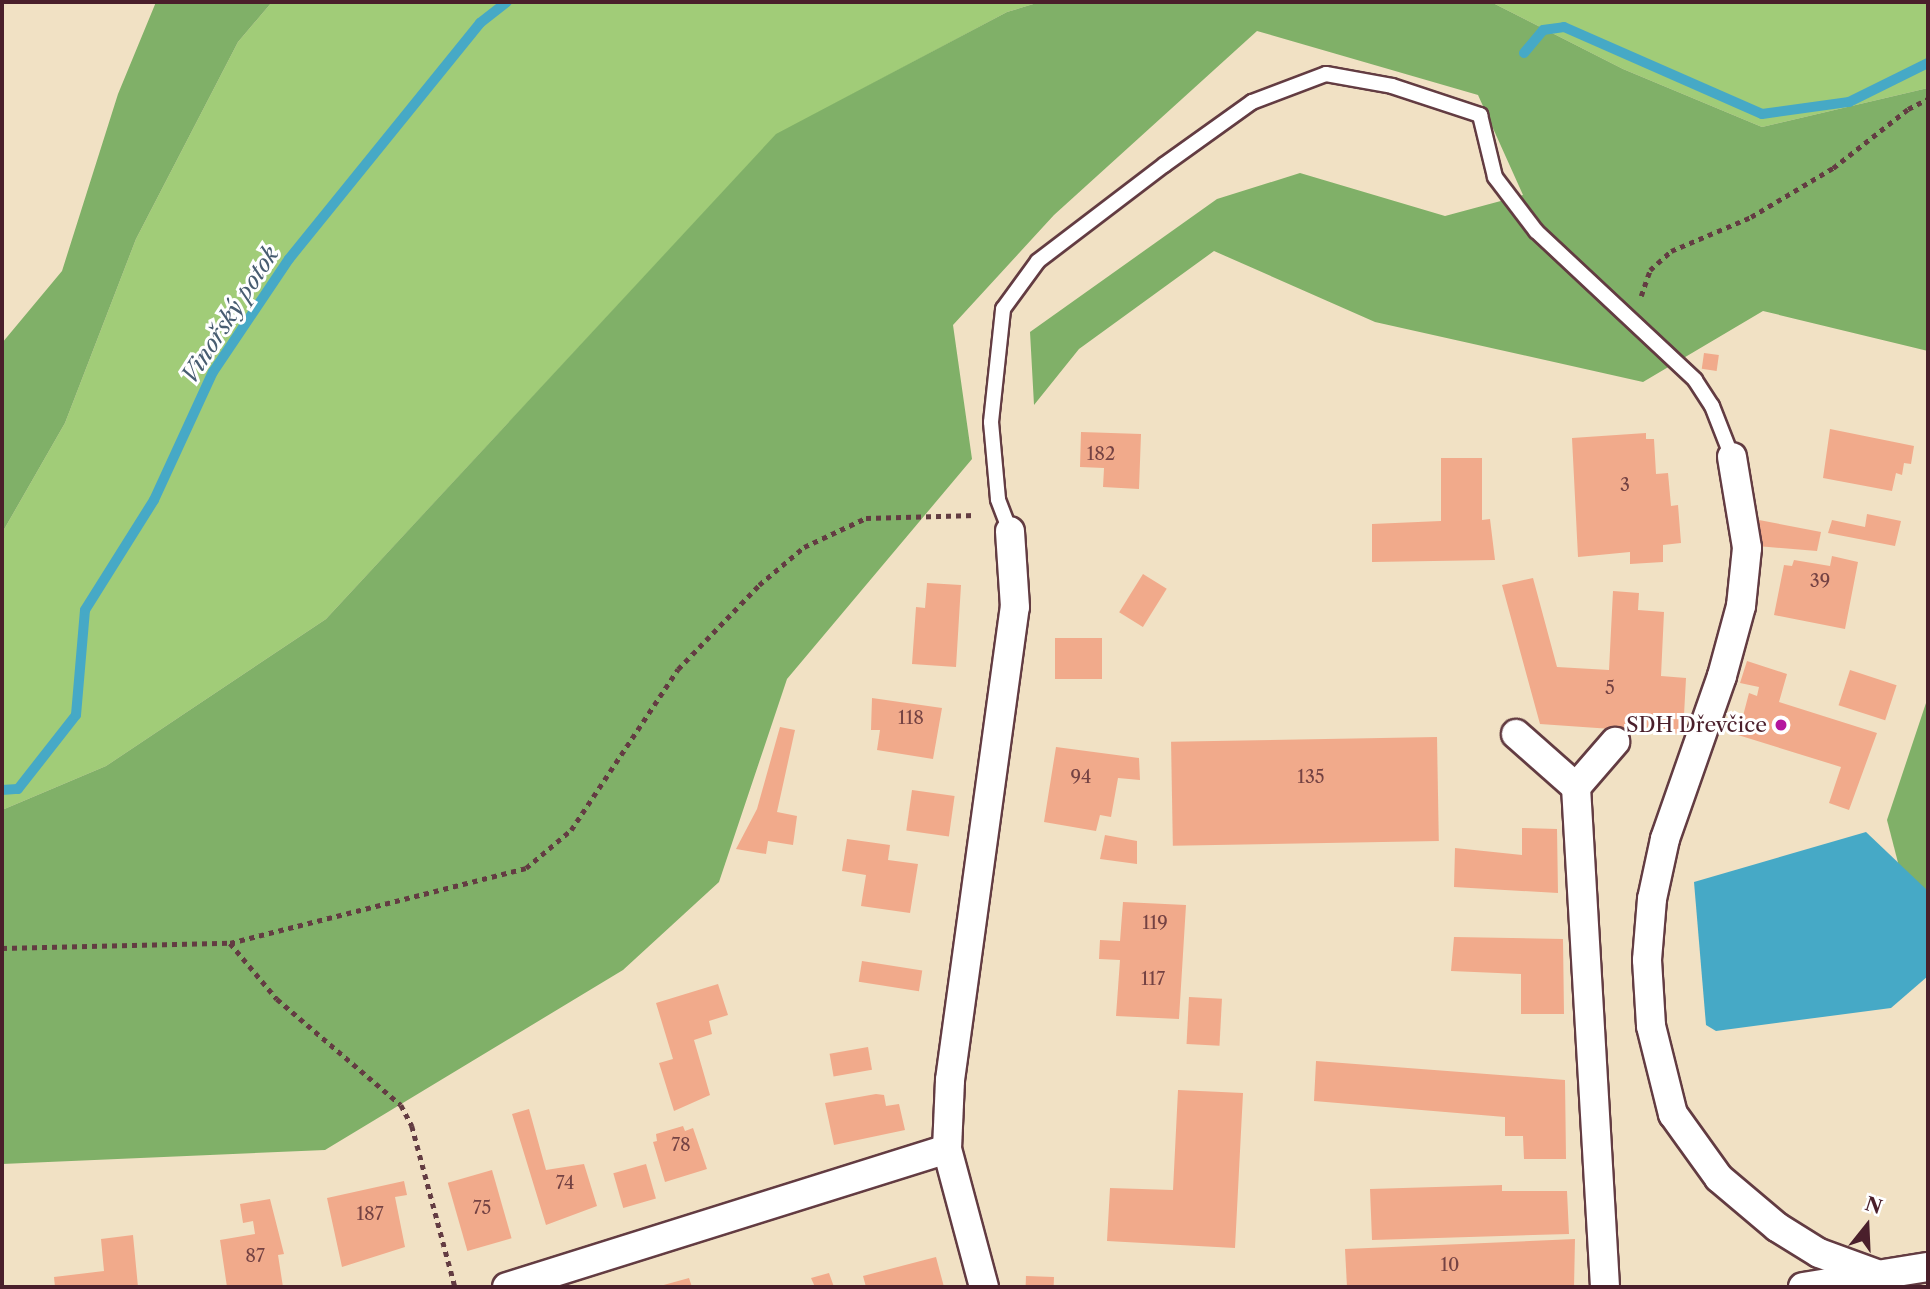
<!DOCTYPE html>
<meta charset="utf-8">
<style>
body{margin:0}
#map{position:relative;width:1930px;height:1289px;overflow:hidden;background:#f1e1c4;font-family:"Libre Caslon Text",serif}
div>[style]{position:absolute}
.green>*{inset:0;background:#a1cc78}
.forest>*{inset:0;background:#80b068}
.water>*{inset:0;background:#46a9c6}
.stream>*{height:10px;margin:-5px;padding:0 5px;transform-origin:5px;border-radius:5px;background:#46a9c6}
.building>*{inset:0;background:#f1aa8b;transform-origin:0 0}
.path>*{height:4.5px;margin-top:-2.25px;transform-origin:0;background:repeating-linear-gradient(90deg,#633c42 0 5px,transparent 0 10px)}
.roads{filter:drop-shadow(2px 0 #633c42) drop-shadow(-2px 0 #633c42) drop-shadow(0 2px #633c42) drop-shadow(0 -2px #633c42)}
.lane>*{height:14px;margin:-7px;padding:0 7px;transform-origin:7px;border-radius:7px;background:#fff}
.street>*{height:28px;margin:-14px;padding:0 14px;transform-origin:14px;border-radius:14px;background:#fff}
.dots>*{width:19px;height:19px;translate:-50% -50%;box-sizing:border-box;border:4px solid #fff;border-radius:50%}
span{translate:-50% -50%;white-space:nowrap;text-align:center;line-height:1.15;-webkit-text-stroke:6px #fff;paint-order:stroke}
.number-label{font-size:18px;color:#744243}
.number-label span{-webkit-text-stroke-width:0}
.poi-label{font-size:21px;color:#4a1f2b}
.right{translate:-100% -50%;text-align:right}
.water-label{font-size:23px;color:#485d71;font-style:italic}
.frame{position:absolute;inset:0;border:4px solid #4a1f2b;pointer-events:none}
.north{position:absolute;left:1832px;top:1191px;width:70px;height:70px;-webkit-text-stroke:5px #fff;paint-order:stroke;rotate:18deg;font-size:19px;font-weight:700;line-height:28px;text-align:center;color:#4a1f2b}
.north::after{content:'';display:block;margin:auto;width:24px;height:32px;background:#4a1f2b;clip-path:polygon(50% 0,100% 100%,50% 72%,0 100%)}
</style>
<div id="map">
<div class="green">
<i style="clip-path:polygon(272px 2px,1040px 2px,1007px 12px,776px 135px,326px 619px,106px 766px,2px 810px,2px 533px,65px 423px,136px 239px,238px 42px)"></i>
<i style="clip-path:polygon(1491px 2px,1928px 2px,1928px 88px,1762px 127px,1623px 69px)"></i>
</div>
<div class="forest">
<i style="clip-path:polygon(156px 2px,272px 2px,238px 42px,136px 239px,65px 423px,2px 533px,2px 343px,62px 271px,118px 94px)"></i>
<i style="clip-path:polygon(1040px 2px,1491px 2px,1623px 69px,1762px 127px,1928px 88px,1928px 351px,1763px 311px,1643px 382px,1375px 322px,1214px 251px,1079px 349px,1034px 405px,1030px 332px,1217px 199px,1300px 173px,1445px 216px,1523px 195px,1478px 95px,1257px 31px,1054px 215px,953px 325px,972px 459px,787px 679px,719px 882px,623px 970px,325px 1150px,2px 1164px,2px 810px,106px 766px,326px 619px,776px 134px,1007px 12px)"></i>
<i style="clip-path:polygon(1928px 697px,1928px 979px,1887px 820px)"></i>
</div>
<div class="water">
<i style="clip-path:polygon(1866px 832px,1928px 891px,1928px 976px,1891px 1008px,1716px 1031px,1706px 1025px,1694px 882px)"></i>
</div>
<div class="stream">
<i style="left:1524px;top:53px;width:30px;rotate:-50deg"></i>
<i style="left:1543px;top:30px;width:21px;rotate:-8deg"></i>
<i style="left:1564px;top:27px;width:216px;rotate:23.7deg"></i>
<i style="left:1762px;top:114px;width:88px;rotate:-7.9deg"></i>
<i style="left:1849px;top:102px;width:88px;rotate:-26.3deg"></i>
<i style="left:2px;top:790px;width:16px;rotate:-4deg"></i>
<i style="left:18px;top:789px;width:94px;rotate:-51.9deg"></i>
<i style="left:76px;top:715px;width:105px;rotate:-85.1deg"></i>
<i style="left:85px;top:610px;width:130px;rotate:-57.9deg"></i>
<i style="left:154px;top:500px;width:141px;rotate:-65.3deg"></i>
<i style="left:213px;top:372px;width:136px;rotate:-56.1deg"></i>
<i style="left:289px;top:259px;width:304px;rotate:-51deg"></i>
<i style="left:480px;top:23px;width:34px;rotate:-38deg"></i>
</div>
<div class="building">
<i style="left:1704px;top:353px;width:15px;height:16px;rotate:8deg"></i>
<i style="clip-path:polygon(1830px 429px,1914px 446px,1911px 464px,1904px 463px,1902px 475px,1896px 473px,1892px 491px,1823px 478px)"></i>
<i style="clip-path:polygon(1081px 432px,1141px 434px,1139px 489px,1103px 487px,1104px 468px,1080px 467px)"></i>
<i style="clip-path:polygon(1646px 433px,1646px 439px,1654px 439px,1656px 474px,1668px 473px,1671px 506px,1678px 505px,1681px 543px,1663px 545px,1663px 562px,1630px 564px,1630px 552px,1578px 557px,1572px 438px)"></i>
<i style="clip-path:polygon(1441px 458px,1482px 458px,1482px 520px,1490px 519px,1495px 560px,1372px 562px,1372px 524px,1441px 521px)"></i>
<i style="clip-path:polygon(1867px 514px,1901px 521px,1895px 546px,1828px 533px,1832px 520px,1865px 527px)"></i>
<i style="clip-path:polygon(1759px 520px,1821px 532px,1817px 551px,1757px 546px)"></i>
<i style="clip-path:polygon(1832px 556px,1858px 562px,1845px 629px,1774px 615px,1784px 565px,1792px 566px,1794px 560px,1830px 566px)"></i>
<i style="left:1143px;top:574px;width:28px;height:45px;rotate:32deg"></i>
<i style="clip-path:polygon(1533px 578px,1557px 667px,1609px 670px,1613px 591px,1639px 593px,1638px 610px,1664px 612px,1661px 676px,1686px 678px,1683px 734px,1540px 724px,1502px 585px)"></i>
<i style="clip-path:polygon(927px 583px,961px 585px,956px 667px,912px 664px,916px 607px,925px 608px)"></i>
<i style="left:1055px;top:638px;width:47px;height:41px"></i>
<i style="clip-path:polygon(1747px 661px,1787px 674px,1779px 702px,1877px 733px,1849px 810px,1829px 803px,1841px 767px,1738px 735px,1749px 693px,1757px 696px,1759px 687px,1740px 683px)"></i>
<i style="left:1850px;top:670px;width:49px;height:37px;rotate:18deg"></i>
<i style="clip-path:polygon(872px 698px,942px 708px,933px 759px,877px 750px,880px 730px,871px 730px)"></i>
<i style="clip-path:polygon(780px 727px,795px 730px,777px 812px,797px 816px,793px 845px,768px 841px,766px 854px,736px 849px,757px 809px)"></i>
<i style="left:1437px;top:737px;width:104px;height:266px;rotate:89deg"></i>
<i style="clip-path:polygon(1056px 747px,1139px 758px,1140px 780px,1118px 778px,1111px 817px,1100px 815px,1096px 831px,1044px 822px)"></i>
<i style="left:912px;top:790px;width:43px;height:41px;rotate:8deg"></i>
<i style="clip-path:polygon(1522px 828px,1557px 829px,1558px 893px,1454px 887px,1455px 848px,1522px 855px)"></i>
<i style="clip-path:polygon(1105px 835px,1137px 841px,1137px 864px,1100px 859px)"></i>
<i style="clip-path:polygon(847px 839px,890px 845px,888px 860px,918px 864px,910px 913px,861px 906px,866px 875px,842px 871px)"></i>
<i style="clip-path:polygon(1123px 902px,1186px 905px,1179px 1019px,1116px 1016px,1120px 960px,1099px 959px,1100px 940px,1120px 941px)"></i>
<i style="clip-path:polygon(1454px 937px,1563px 939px,1564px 1014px,1521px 1014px,1521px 974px,1451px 971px)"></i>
<i style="left:862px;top:961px;width:61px;height:21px;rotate:9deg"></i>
<i style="clip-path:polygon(718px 984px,728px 1015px,709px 1021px,712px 1034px,694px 1040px,710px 1095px,674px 1111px,659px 1063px,673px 1059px,656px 1003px)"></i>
<i style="left:1189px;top:997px;width:33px;height:47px;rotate:3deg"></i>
<i style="left:868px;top:1047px;width:23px;height:39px;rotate:80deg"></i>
<i style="clip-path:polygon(1316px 1061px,1565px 1080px,1566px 1159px,1524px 1159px,1523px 1136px,1505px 1136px,1505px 1117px,1314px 1101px)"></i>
<i style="clip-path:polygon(1178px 1090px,1243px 1093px,1235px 1248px,1107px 1241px,1110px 1188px,1173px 1190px)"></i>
<i style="clip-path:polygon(876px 1094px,884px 1095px,886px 1106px,899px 1104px,905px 1130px,834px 1145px,825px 1103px)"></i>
<i style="clip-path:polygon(529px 1109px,546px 1170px,584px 1164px,597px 1206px,546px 1225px,512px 1114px)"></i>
<i style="clip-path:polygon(683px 1126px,685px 1131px,693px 1128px,707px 1169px,665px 1182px,653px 1142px,657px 1141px,656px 1134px)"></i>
<i style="left:646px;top:1164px;width:36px;height:34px;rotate:74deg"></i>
<i style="left:492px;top:1170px;width:71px;height:46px;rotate:74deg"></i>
<i style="clip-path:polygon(404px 1181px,407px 1195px,395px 1197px,405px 1247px,342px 1267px,327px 1198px)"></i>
<i style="clip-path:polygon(1502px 1185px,1502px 1191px,1567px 1191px,1569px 1234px,1372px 1240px,1370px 1189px)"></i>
<i style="clip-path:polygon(270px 1199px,284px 1254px,278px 1255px,283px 1287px,227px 1287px,220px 1240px,255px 1234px,253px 1221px,243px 1223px,240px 1204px)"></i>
<i style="clip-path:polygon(133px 1235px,138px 1287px,55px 1287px,54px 1277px,104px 1271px,101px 1239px)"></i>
<i style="clip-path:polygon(1575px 1239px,1574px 1287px,1347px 1287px,1345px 1249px)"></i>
<i style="clip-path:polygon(936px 1257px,944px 1287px,866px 1287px,863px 1276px)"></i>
<i style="clip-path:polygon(829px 1273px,834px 1287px,815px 1287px,811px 1278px)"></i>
<i style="left:1026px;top:1276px;width:28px;height:11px;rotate:2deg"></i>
<i style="clip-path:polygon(689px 1278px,692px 1287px,660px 1287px,660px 1286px)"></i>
</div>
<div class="path">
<i style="left:1641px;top:296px;width:28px;rotate:-71deg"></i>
<i style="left:1650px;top:270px;width:28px;rotate:-42deg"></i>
<i style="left:1671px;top:251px;width:87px;rotate:-23deg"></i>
<i style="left:1751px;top:217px;width:96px;rotate:-30.9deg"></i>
<i style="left:1833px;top:168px;width:95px;rotate:-38.2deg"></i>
<i style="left:1908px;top:109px;width:22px;rotate:-27deg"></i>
<i style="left:230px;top:943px;width:73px;rotate:50deg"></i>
<i style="left:277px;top:999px;width:163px;rotate:40.5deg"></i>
<i style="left:401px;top:1105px;width:24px;rotate:62deg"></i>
<i style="left:412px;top:1126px;width:167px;rotate:75deg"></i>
<i style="left:2px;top:948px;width:228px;rotate:-1.3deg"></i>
<i style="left:230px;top:943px;width:305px;rotate:-14.2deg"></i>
<i style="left:526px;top:868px;width:59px;rotate:-40.2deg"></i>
<i style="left:571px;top:830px;width:193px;rotate:-56.4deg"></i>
<i style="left:678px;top:669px;width:117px;rotate:-46deg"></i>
<i style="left:759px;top:585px;width:59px;rotate:-40.2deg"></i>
<i style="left:804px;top:547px;width:68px;rotate:-25.1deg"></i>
<i style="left:866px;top:518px;width:110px;rotate:-1.6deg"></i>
</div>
<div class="roads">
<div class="lane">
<i style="left:1010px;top:531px;width:34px;rotate:-111deg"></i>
<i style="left:998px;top:499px;width:77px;rotate:-95.2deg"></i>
<i style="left:991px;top:422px;width:114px;rotate:-83.9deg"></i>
<i style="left:1003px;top:309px;width:59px;rotate:-53.9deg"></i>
<i style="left:1038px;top:261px;width:158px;rotate:-37.3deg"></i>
<i style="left:1164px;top:165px;width:108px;rotate:-35.6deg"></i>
<i style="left:1252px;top:102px;width:79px;rotate:-20.7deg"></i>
<i style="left:1326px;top:74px;width:67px;rotate:10.3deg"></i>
<i style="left:1392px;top:86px;width:93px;rotate:18.2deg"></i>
<i style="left:1480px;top:115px;width:64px;rotate:76.4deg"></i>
<i style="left:1495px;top:177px;width:68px;rotate:52.8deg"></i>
<i style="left:1536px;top:231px;width:218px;rotate:43.1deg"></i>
<i style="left:1695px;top:380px;width:31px;rotate:57deg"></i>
<i style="left:1712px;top:406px;width:55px;rotate:68.6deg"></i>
</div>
<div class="street">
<i style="left:1732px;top:457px;width:92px;rotate:80.6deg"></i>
<i style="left:1747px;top:548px;width:58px;rotate:95.9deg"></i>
<i style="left:1741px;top:606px;width:73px;rotate:105.2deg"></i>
<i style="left:1722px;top:676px;width:173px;rotate:109.3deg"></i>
<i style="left:1665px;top:839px;width:61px;rotate:102.2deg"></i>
<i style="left:1652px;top:899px;width:61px;rotate:94.7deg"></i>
<i style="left:1647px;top:960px;width:66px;rotate:86.5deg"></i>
<i style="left:1651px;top:1026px;width:91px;rotate:76deg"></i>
<i style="left:1673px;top:1114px;width:79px;rotate:54.3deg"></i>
<i style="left:1719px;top:1178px;width:76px;rotate:40.2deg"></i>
<i style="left:1777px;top:1227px;width:49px;rotate:31.8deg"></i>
<i style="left:1819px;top:1253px;width:59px;rotate:20deg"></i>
<i style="left:1516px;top:734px;width:80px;rotate:41.5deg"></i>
<i style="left:1576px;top:787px;width:501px;rotate:86.68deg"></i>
<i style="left:1576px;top:787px;width:60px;rotate:-49.1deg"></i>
<i style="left:507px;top:1287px;width:461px;rotate:-17.4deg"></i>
<i style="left:984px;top:1287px;width:143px;rotate:-105deg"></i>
<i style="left:947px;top:1149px;width:69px;rotate:-87.5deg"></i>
<i style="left:950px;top:1080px;width:477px;rotate:-82.2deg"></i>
<i style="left:1015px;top:607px;width:76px;rotate:-93.8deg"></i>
<i style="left:1803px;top:1287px;width:127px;rotate:-9.1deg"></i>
</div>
</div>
<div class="dots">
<i style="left:1781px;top:725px;background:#b5179e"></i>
</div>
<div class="number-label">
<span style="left:1101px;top:454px">182</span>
<span style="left:1625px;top:485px">3</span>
<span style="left:1820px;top:581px">39</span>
<span style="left:1610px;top:688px">5</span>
<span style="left:911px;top:718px">118</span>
<span style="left:1081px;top:777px">94</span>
<span style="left:1311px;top:777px">135</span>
<span style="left:1155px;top:923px">119</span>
<span style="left:1153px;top:979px">117</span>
<span style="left:681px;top:1145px">78</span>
<span style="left:565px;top:1183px">74</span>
<span style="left:482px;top:1208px">75</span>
<span style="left:370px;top:1214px">187</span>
<span style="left:255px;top:1256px">87</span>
<span style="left:1450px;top:1265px">10</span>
</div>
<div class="poi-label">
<span class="right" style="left:1767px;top:725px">SDH Dřevčice</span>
</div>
<div class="water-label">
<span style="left:230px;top:315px;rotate:-57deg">Vinořský potok</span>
</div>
<div class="frame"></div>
<div class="north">N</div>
</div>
